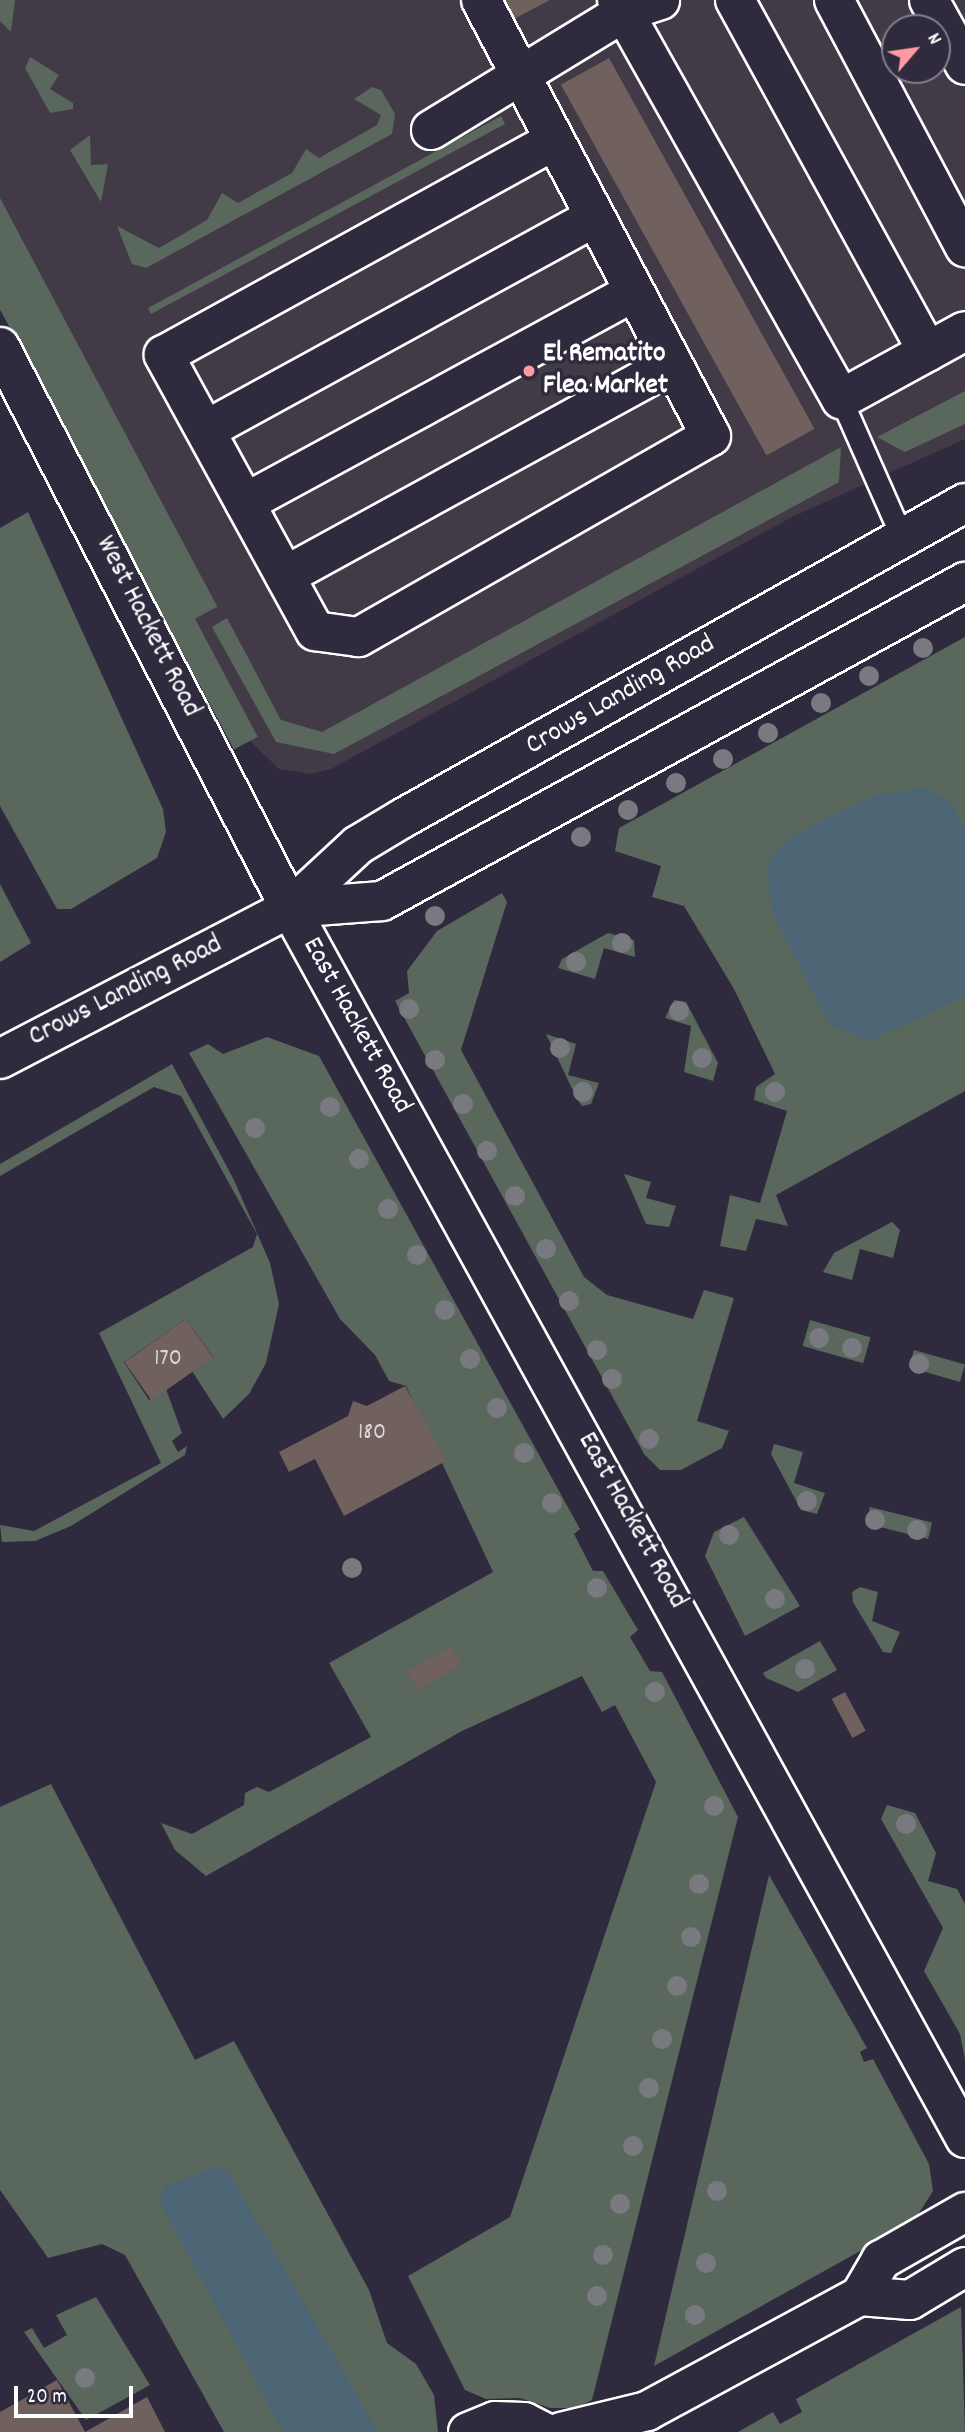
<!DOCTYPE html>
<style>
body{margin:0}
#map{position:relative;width:965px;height:2432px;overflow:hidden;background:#2f2a3d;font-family:Dekko,sans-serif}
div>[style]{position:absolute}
.built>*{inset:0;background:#423a47}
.green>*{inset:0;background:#5a675c;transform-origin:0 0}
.water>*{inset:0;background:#4d6675}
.building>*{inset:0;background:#70605e;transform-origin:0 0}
.roads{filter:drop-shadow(2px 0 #fff) drop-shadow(-2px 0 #fff) drop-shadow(0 2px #fff) drop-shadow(0 -2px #fff)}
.lane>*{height:21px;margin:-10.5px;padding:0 10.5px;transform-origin:10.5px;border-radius:10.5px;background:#2f2a3d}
.street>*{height:38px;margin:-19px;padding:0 19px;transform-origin:19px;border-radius:19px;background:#2f2a3d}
.secondary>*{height:38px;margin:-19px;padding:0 19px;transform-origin:19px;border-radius:19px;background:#2f2a3d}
.trees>*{width:20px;height:20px;margin:-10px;border-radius:50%;background:#797a80}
.dots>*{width:19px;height:19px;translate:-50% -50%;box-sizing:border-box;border:4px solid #2f2a3d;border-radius:50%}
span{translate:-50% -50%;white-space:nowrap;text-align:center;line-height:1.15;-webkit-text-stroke:7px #2f2a3d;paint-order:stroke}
.number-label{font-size:24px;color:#dbd7d7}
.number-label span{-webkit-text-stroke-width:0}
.poi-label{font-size:28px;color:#fff;font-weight:700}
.left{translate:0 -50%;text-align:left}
.street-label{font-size:28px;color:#fff}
.north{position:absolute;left:881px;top:14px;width:70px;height:70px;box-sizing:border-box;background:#2f2a3d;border:2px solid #827f8b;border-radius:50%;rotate:61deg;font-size:19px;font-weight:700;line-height:28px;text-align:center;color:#fff}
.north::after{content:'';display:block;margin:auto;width:24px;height:32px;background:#ff9aa2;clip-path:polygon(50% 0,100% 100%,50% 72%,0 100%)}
.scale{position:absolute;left:14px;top:2386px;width:119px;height:32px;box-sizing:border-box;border:4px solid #fff;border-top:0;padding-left:9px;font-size:21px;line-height:24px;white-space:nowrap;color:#fff;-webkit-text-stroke:5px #2f2a3d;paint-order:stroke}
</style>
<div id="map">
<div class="built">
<i style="clip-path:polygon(evenodd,0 0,965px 0,965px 439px,792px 517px,331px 769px,310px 774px,279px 769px,250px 741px,0 279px,0 0,895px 28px,937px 28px,937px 70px,895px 70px,895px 28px)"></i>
</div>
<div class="green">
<i style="clip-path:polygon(0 0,15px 0,11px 32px,0 21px)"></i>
<i style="clip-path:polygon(30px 57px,59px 75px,50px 89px,73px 103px,73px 109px,50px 113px,25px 68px)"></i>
<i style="clip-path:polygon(372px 87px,381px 90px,395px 114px,392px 134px,146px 268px,132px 264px,117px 226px,159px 248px,207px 220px,222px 193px,238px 203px,292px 173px,306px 149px,319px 158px,377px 125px,381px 115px,354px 99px)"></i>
<i style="clip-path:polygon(501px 116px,505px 124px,151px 314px,148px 308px)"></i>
<i style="clip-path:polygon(90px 135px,91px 165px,108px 164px,101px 202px,70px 150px)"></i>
<i style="left:0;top:198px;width:463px;height:35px;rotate:62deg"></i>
<i style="left:0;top:252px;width:549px;height:27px;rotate:62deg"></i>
<i style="clip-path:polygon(965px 391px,965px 424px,905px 452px,877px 437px)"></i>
<i style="clip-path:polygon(841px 447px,839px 482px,334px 754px,276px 742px,212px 627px,227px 618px,281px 720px,322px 732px)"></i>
<i style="clip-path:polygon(28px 512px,163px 809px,166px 832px,157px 858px,71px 909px,57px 909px,0 806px,0 528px)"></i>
<i style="clip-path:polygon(965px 637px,965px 1091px,776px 1195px,788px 1226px,756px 1219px,746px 1251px,720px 1246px,730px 1195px,760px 1203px,787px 1111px,754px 1100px,756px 1087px,775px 1074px,734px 989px,684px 906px,652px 897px,661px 866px,615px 851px,619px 828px)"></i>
<i style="clip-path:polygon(0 884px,31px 943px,0 962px)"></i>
<i style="clip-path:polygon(502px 893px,507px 902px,461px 1050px,584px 1277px,607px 1295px,693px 1319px,704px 1290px,734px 1298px,697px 1421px,729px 1431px,722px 1448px,681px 1470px,660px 1470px,644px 1454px,395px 1001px,409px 993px,407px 971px,437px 931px)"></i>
<i style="clip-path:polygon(608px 933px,634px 940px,635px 957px,604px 948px,595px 979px,558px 968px,562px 959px)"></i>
<i style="clip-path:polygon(674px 1000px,686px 1002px,718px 1063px,713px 1081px,684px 1072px,691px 1026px,665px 1018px)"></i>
<i style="clip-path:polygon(546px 1034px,576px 1044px,568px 1075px,599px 1083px,591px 1104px,582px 1106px,577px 1099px)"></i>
<i style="clip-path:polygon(267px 1037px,319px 1056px,580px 1529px,574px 1534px,593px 1571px,603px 1571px,638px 1630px,630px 1637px,650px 1671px,662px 1672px,738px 1817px,592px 2400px,577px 2408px,550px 2408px,520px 2398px,486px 2399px,465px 2390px,408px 2276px,510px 2217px,656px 1782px,615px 1705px,602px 1712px,582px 1676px,462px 1731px,206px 1876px,175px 1850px,161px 1823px,192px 1834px,244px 1805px,245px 1793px,257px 1787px,269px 1792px,371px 1737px,329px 1663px,493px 1572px,406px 1386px,389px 1381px,375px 1355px,340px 1319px,189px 1053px,208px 1044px,223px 1054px)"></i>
<i style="clip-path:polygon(172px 1064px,234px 1180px,270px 1263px,279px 1304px,266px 1363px,249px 1394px,223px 1419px,192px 1371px,213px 1357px,186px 1319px,124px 1362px,149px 1400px,166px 1389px,182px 1433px,172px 1441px,178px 1452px,187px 1446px,185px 1455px,71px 1526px,35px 1541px,2px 1542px,0 1525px,34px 1531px,161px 1463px,99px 1333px,253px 1247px,257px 1234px,181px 1096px,154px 1087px,0 1176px,0 1164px)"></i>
<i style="clip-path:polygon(624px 1174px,651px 1182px,646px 1198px,676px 1206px,669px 1227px,646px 1224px)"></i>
<i style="clip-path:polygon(892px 1222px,900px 1230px,893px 1258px,860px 1249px,852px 1280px,823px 1272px,834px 1253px)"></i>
<i style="left:810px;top:1320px;width:63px;height:27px;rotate:16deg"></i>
<i style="left:914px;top:1350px;width:53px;height:18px;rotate:16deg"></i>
<i style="clip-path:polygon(774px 1444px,803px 1452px,794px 1483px,825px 1493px,817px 1514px,801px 1510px,771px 1454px)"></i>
<i style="left:870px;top:1507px;width:64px;height:17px;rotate:14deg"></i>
<i style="clip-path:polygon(744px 1517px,800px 1606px,745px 1636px,705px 1556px,714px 1532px)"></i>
<i style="clip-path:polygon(860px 1587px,878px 1592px,872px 1621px,900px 1632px,891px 1653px,883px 1652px,853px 1602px,852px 1592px)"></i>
<i style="clip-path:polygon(820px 1641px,837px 1670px,798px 1692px,766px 1678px,763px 1673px)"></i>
<i style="clip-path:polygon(51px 1784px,195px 2060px,234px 2041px,369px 2290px,387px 2343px,416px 2364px,434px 2395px,438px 2432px,224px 2432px,125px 2255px,102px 2244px,48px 2258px,0 2190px,0 1807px)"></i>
<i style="clip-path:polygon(887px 1805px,915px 1813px,936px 1853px,928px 1881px,957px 1889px,965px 1904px,965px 2060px,960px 2034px,924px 1971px,943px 1928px,881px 1819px)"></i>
<i style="clip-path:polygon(769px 1875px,867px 2048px,860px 2052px,864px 2062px,873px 2059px,929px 2164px,933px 2191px,914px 2221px,654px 2366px)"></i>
<i style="clip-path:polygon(96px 2297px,150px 2385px,86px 2420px,24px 2332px,32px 2328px,44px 2348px,67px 2335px,56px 2315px)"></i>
<i style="clip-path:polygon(961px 2307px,965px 2432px,738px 2432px,773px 2412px,780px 2424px,802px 2412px,796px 2399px)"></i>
</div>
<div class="water">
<i style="clip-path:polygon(923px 787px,951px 802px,965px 831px,965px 996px,870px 1041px,830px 1025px,773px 915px,766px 868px,781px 844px,828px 817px,877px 795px)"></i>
<i style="clip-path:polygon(217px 2167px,230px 2174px,378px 2432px,283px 2432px,160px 2203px,164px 2186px)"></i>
</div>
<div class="building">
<i style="clip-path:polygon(501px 0,550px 0,512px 20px)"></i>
<i style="left:609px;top:58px;width:424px;height:55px;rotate:61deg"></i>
<i style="left:186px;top:1319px;width:47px;height:75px;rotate:55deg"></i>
<i style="clip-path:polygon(405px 1386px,446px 1461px,344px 1516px,315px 1459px,289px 1472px,279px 1452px,348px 1416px,353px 1401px,367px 1406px)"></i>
<i style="left:451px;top:1647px;width:21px;height:50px;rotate:61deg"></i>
<i style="left:845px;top:1692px;width:44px;height:15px;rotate:62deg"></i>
<i style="clip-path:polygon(57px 2380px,85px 2432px,147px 2397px,165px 2432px,0 2432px,0 2412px)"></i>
</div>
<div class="roads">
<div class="lane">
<i style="left:841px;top:399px;width:151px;rotate:66.2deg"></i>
</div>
<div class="street">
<i style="left:481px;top:0;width:493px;rotate:62.2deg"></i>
<i style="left:711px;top:436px;width:406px;rotate:150.3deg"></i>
<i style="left:358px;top:637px;width:43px;rotate:-172.1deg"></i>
<i style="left:315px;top:631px;width:315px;rotate:-118.7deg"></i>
<i style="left:164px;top:355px;width:442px;rotate:-28.8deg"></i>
<i style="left:617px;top:0;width:458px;rotate:60.7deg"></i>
<i style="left:841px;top:399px;width:141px;rotate:-28.7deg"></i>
<i style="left:735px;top:0;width:401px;rotate:61.3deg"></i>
<i style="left:834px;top:0;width:280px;rotate:62.1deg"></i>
<i style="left:929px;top:0;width:74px;rotate:61deg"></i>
<i style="left:431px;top:130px;width:226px;rotate:-31.4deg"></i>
<i style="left:624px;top:12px;width:38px;rotate:-18deg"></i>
<i style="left:0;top:347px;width:632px;rotate:62.66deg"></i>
<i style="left:290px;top:908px;width:1403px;rotate:61.24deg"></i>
<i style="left:206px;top:430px;width:441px;rotate:-28.7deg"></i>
<i style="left:245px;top:503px;width:443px;rotate:-28.5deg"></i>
<i style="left:285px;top:576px;width:442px;rotate:-28.7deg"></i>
<i style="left:860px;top:2296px;width:50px;rotate:4.6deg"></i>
<i style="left:910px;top:2300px;width:64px;rotate:-31deg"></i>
<i style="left:468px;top:2432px;width:29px;rotate:-22deg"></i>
<i style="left:495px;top:2421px;width:29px;rotate:2deg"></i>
<i style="left:524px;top:2422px;width:22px;rotate:27deg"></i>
<i style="left:561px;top:2432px;width:89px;rotate:-13.7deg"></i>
<i style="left:647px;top:2411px;width:242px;rotate:-28.4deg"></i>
<i style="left:860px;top:2296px;width:42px;rotate:-59.7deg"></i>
<i style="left:881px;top:2260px;width:97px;rotate:-29.7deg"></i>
</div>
<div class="secondary">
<i style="left:290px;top:908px;width:92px;rotate:-4.4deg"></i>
<i style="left:382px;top:901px;width:665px;rotate:-28.69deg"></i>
<i style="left:0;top:1059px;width:327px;rotate:-27.5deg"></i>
<i style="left:290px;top:908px;width:93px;rotate:-42.8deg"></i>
<i style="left:358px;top:845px;width:52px;rotate:-31deg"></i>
<i style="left:403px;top:818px;width:644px;rotate:-29.27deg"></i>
</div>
</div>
<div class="trees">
<i style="left:923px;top:648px"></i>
<i style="left:869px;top:676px"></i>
<i style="left:821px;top:703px"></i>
<i style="left:768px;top:733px"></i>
<i style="left:723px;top:759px"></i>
<i style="left:676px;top:783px"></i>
<i style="left:628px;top:810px"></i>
<i style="left:581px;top:837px"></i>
<i style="left:435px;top:916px"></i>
<i style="left:622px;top:943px"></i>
<i style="left:576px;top:962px"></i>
<i style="left:409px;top:1009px"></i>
<i style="left:679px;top:1011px"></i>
<i style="left:560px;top:1048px"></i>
<i style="left:702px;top:1058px"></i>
<i style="left:435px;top:1060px"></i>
<i style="left:583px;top:1092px"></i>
<i style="left:775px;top:1092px"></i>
<i style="left:463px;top:1104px"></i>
<i style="left:330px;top:1107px"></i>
<i style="left:255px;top:1128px"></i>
<i style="left:487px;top:1151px"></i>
<i style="left:359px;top:1159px"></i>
<i style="left:515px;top:1196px"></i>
<i style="left:388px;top:1209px"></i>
<i style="left:546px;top:1249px"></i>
<i style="left:417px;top:1255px"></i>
<i style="left:569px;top:1301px"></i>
<i style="left:445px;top:1310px"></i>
<i style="left:819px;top:1338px"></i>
<i style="left:852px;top:1348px"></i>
<i style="left:597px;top:1350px"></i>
<i style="left:470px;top:1359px"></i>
<i style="left:919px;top:1364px"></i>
<i style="left:612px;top:1379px"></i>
<i style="left:497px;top:1408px"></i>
<i style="left:649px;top:1439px"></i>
<i style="left:524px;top:1453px"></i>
<i style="left:807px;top:1501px"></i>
<i style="left:552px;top:1503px"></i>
<i style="left:875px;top:1520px"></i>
<i style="left:917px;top:1530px"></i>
<i style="left:729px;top:1535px"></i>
<i style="left:352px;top:1568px"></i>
<i style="left:597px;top:1588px"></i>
<i style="left:775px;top:1599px"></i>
<i style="left:805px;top:1669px"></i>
<i style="left:655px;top:1692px"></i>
<i style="left:714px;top:1806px"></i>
<i style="left:906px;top:1824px"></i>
<i style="left:699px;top:1884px"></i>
<i style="left:691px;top:1937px"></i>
<i style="left:677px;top:1986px"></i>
<i style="left:662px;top:2039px"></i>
<i style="left:649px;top:2088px"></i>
<i style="left:633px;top:2146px"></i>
<i style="left:717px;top:2191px"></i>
<i style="left:620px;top:2204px"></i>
<i style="left:603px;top:2255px"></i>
<i style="left:706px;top:2263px"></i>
<i style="left:597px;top:2296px"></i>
<i style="left:695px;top:2315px"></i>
<i style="left:85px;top:2378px"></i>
</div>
<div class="dots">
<i style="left:529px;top:371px;background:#ff9aa2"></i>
</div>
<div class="number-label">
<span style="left:168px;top:1360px">170</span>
<span style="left:372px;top:1434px">180</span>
</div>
<div class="poi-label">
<span class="left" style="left:543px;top:371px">El Rematito<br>Flea Market</span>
</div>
<div class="street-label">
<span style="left:147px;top:627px;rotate:63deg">West Hackett Road</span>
<span style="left:621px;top:696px;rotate:-30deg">Crows Landing Road</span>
<span style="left:126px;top:992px;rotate:-27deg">Crows Landing Road</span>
<span style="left:356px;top:1026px;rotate:61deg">East Hackett Road</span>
<span style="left:631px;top:1521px;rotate:61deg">East Hackett Road</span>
</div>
<div class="north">N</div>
<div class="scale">20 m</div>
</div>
